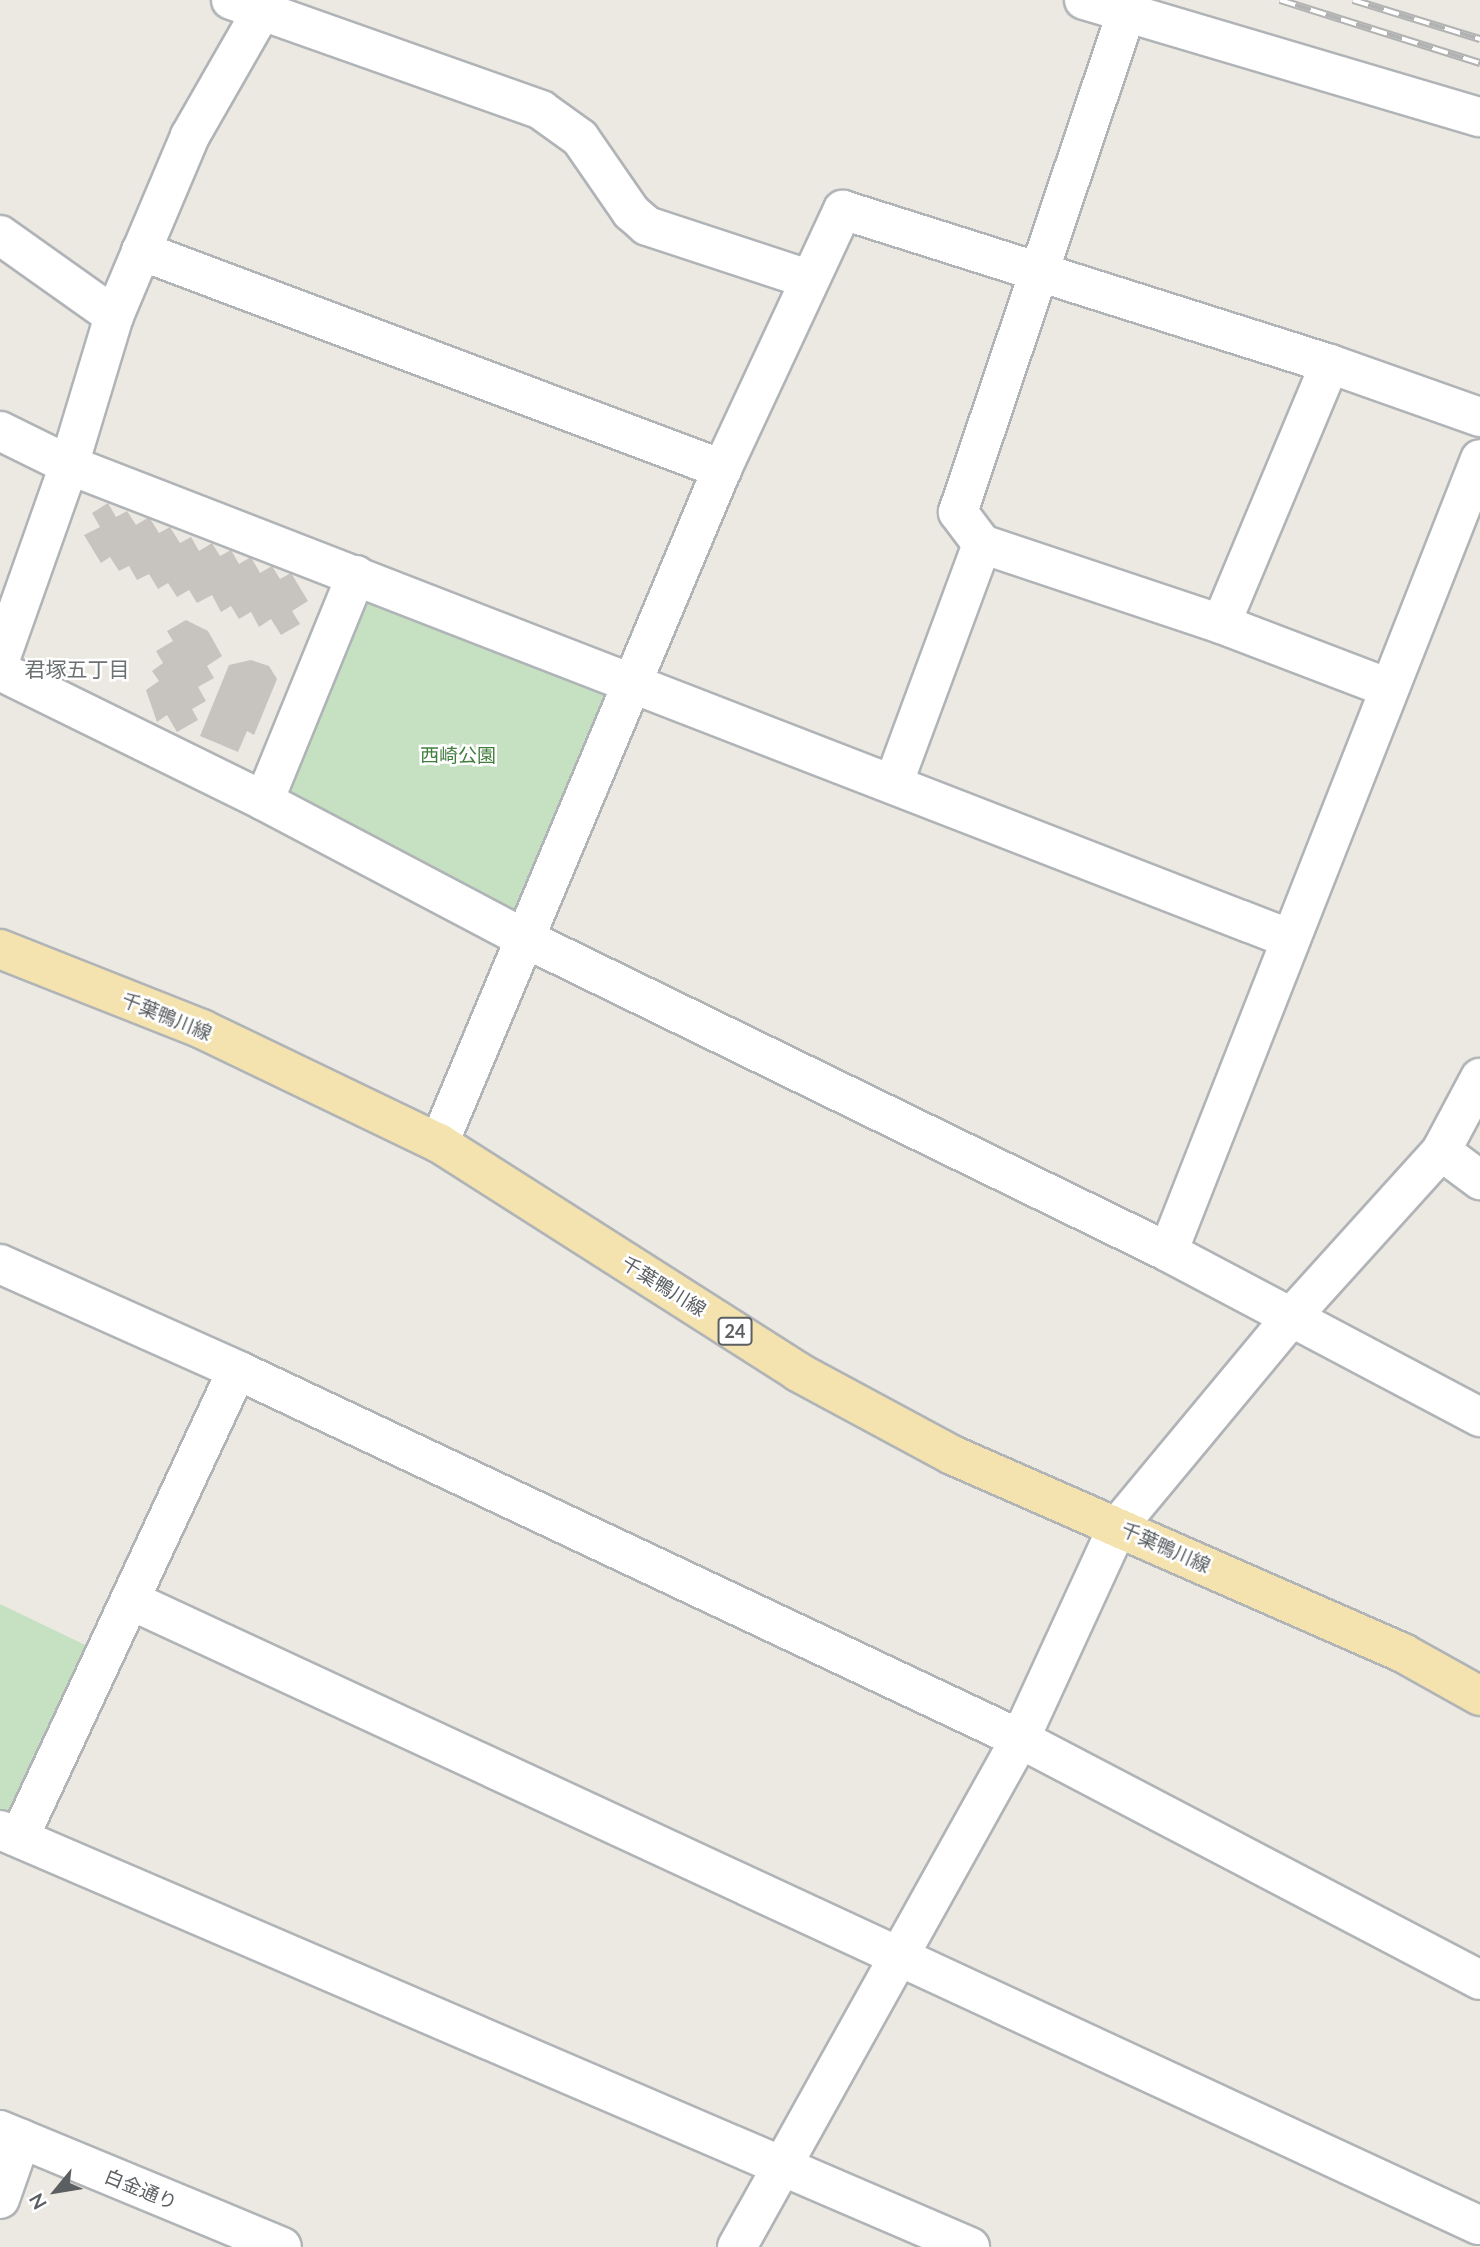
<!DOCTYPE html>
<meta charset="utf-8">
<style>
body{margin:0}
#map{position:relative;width:1480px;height:2247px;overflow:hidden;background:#ece9e3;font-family:Lato,"Noto Sans JP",sans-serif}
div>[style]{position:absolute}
.green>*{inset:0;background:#c5e1c2}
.building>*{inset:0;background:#c7c4c0}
.roads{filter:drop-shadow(2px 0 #b0b4b7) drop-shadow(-2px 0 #b0b4b7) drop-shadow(0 2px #b0b4b7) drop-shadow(0 -2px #b0b4b7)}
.street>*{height:38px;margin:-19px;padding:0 19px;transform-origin:19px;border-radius:19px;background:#fff}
.secondary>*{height:38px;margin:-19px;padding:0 19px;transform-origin:19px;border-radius:19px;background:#fff}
.primary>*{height:38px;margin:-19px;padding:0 19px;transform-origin:19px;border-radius:19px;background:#f5e3af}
.rail>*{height:8px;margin-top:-4px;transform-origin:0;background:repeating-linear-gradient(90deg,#fff 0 16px,#b1b2b2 0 32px);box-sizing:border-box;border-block:2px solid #b1b2b2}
span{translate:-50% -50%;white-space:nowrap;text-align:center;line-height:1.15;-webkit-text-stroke:5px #fff;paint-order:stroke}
.shield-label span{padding:2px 5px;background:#fff;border:2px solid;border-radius:5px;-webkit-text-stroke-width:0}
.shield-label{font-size:18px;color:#5b5f62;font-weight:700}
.park-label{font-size:19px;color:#417e3e}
.street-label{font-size:19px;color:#5b5f62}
.neighbourhood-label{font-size:21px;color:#6c7174}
.north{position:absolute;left:21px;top:2156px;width:70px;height:70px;-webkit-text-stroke:5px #fff;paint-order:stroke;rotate:240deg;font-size:19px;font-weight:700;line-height:28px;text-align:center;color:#5b5f62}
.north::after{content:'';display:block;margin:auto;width:24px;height:32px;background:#5b5f62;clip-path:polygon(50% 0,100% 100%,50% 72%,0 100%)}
</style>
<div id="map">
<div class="green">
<i style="clip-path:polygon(356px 575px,634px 681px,522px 937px,264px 801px)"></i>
<i style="clip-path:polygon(0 1604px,106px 1655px,0 1830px)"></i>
</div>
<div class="building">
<i style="clip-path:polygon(108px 503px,116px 517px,127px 511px,136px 525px,149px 517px,159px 533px,170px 527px,180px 543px,191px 537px,199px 551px,212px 543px,220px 556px,231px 550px,239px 564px,251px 557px,260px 573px,272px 566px,280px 579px,291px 573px,308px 601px,292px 611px,300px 624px,281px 635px,271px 619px,259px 627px,251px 612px,239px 619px,231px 606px,221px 612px,212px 595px,197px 603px,189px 590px,177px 597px,168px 583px,158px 589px,149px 574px,137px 580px,129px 566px,119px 571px,110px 557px,101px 563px,84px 535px,100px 527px,92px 513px)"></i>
<i style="clip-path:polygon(186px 620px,208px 631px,222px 656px,207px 666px,214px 678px,198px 687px,206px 701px,192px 709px,198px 720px,177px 732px,167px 715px,157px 722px,146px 690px,159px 681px,152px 671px,163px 663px,156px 651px,173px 641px,167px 631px)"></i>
<i style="clip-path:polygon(251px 660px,269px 666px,277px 679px,254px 735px,247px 731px,238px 752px,200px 736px,229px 665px)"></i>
</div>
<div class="roads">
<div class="street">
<i style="left:231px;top:0;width:329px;rotate:19.5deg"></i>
<i style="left:541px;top:110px;width:48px;rotate:35.7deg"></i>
<i style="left:580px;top:138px;width:90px;rotate:55.4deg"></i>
<i style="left:631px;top:212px;width:21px;rotate:41deg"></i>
<i style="left:647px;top:226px;width:169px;rotate:18.2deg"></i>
<i style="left:1084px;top:0;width:413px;rotate:16.5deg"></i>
<i style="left:0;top:235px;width:140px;rotate:35.4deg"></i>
<i style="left:141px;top:251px;width:621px;rotate:20.57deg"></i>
<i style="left:0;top:431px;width:77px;rotate:26.2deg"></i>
<i style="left:69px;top:465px;width:1308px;rotate:21.21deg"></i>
<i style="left:982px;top:544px;width:252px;rotate:18.5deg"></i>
<i style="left:1221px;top:624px;width:180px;rotate:20.9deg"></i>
<i style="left:1221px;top:624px;width:282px;rotate:-67.3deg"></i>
<i style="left:0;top:660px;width:207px;rotate:-70.5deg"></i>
<i style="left:69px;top:465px;width:156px;rotate:-73.2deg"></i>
<i style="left:114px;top:316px;width:195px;rotate:-67.1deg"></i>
<i style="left:190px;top:136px;width:157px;rotate:-60.2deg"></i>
<i style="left:0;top:671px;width:294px;rotate:26.2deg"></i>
<i style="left:264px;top:801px;width:292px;rotate:27.8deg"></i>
<i style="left:522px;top:937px;width:719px;rotate:25.99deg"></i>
<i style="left:1168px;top:1252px;width:353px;rotate:27.9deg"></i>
<i style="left:894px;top:782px;width:254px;rotate:-69.7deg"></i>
<i style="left:982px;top:544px;width:40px;rotate:-127deg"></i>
<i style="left:958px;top:512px;width:526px;rotate:-71.36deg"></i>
<i style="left:264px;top:801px;width:244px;rotate:-67.8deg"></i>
<i style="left:439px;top:1143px;width:731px;rotate:-67.22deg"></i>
<i style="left:722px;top:469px;width:286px;rotate:-65deg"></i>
<i style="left:843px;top:210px;width:511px;rotate:17.55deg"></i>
<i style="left:1330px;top:364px;width:159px;rotate:19.5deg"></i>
<i style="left:1441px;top:1151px;width:49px;rotate:36.6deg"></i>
<i style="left:1168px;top:1252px;width:852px;rotate:-68.52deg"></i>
<i style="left:0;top:1264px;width:260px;rotate:24.1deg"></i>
<i style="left:237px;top:1370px;width:866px;rotate:25.23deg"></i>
<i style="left:1020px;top:1739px;width:519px;rotate:27.65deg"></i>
<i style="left:132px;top:1601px;width:1484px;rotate:24.87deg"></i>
<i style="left:0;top:1830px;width:1056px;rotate:23.26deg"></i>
<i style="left:19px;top:1838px;width:516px;rotate:-65.02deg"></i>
<i style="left:0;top:2199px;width:64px;rotate:-70.7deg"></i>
<i style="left:737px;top:2247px;width:582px;rotate:-60.88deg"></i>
<i style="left:1020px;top:1739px;width:234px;rotate:-65.3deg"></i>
<i style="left:1118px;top:1526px;width:274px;rotate:-50.3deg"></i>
<i style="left:1293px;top:1315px;width:221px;rotate:-47.9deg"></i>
<i style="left:1441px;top:1151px;width:83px;rotate:-61.9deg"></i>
</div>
<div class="secondary">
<i style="left:0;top:2130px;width:305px;rotate:22.5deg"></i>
</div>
<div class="primary">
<i style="left:0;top:949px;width:217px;rotate:21.6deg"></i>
<i style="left:202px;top:1029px;width:263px;rotate:25.7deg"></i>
<i style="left:439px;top:1143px;width:426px;rotate:32.5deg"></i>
<i style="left:798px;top:1372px;width:175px;rotate:28.3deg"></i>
<i style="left:952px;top:1455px;width:493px;rotate:23.7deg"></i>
<i style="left:1403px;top:1653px;width:88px;rotate:29.2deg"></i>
</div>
</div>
<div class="rail">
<i style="left:1280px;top:0;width:210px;rotate:17.5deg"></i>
<i style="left:1353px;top:0;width:133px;rotate:17.1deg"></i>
</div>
<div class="shield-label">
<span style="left:735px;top:1331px">24</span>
</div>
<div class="park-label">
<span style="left:458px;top:755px">西崎公園</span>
</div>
<div class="street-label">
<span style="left:167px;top:1016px;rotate:22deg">千葉鴨川線</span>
<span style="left:664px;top:1286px;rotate:32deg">千葉鴨川線</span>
<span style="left:1166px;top:1547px;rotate:24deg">千葉鴨川線</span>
<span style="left:141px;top:2189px;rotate:22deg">白金通り</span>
</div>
<div class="neighbourhood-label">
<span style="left:77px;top:669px">君塚五丁目</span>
</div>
<div class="north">N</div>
</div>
